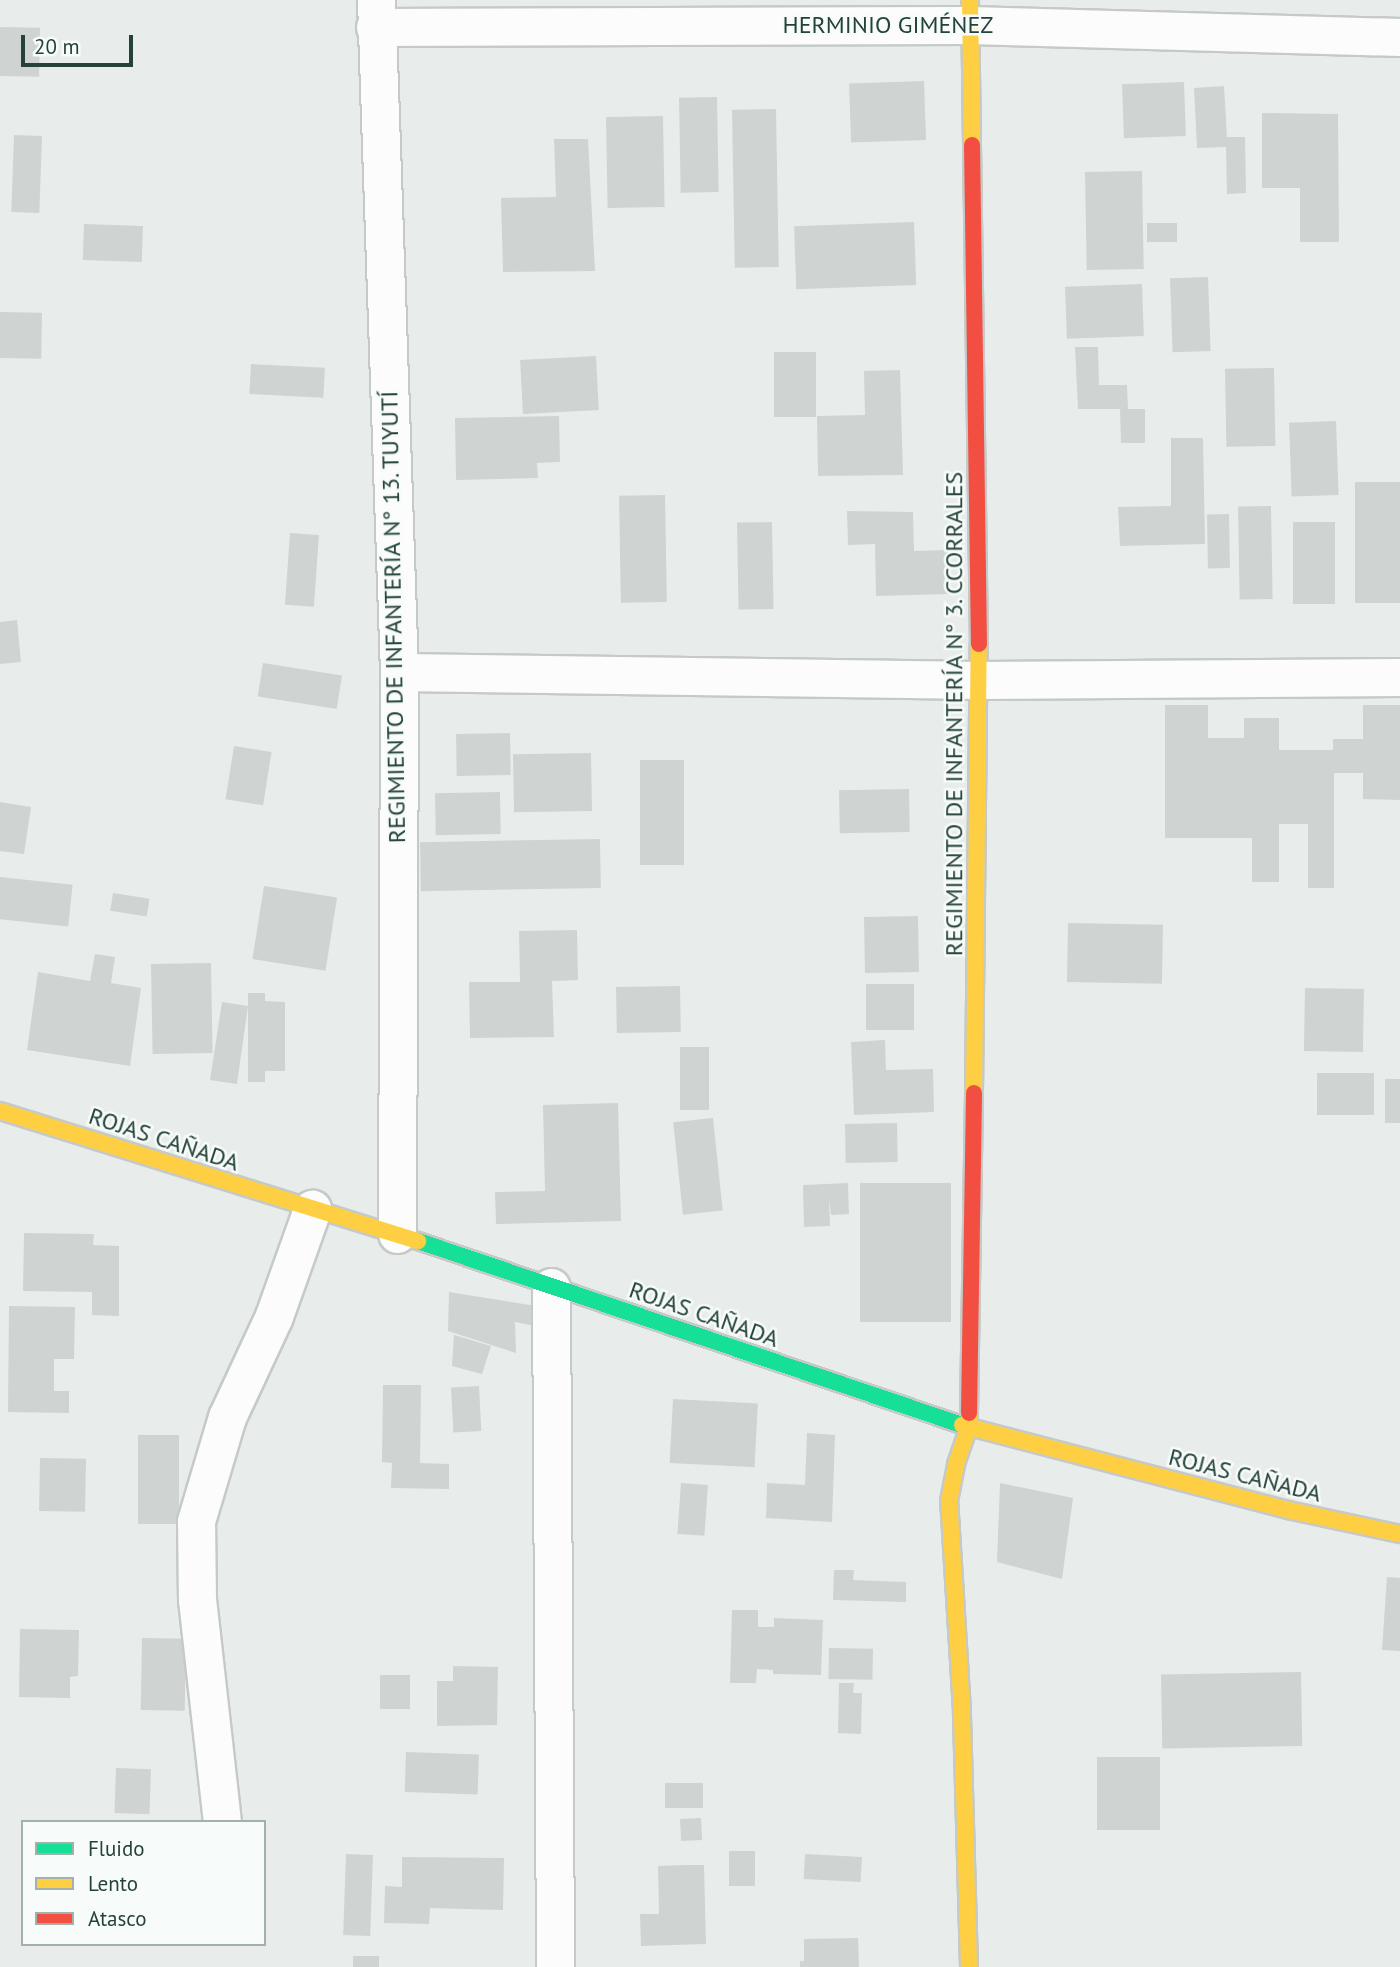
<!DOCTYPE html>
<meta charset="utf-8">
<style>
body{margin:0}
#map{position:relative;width:1400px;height:1967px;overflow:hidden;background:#e8edeb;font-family:"PT Sans",sans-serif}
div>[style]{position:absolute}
.building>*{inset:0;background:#cfd4d2;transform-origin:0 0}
.roads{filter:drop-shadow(2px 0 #c5cac8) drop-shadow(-2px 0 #c5cac8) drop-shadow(0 2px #c5cac8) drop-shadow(0 -2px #c5cac8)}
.street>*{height:37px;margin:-18.5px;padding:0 18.5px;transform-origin:18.5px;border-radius:18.5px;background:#fcfcfc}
.fast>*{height:16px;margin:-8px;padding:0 8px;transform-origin:8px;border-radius:8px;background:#16e098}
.slow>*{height:16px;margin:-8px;padding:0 8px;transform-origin:8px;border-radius:8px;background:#ffcf43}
.jam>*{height:16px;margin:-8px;padding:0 8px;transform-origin:8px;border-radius:8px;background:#f24e42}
span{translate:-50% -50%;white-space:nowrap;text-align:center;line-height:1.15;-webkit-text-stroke:5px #f7fbf9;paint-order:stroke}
.street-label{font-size:24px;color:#24423a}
.legend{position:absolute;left:21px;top:1820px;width:245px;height:126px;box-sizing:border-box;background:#f7fbf9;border:2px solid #a3b1ad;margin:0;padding:9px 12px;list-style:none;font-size:21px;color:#24423a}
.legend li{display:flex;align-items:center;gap:14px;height:35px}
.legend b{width:35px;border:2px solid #a3b1ad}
.scale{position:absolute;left:21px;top:35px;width:112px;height:32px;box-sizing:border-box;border:4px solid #24423a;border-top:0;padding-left:9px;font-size:21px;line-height:24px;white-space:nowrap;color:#24423a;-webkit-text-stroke:5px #f7fbf9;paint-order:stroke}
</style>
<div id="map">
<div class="building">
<i style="left:0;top:27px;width:40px;height:49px;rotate:1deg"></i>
<i style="left:924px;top:81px;width:59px;height:75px;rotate:88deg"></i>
<i style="left:1184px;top:82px;width:54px;height:62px;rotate:88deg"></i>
<i style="clip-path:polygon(1224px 86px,1227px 137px,1245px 137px,1246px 193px,1227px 194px,1226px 147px,1197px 148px,1194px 88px)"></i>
<i style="left:717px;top:97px;width:95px;height:38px;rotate:89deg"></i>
<i style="left:776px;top:109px;width:158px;height:44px;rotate:89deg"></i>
<i style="clip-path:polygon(1262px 113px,1338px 114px,1339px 242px,1300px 242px,1300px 188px,1262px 188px)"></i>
<i style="left:663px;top:116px;width:91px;height:57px;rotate:89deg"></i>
<i style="left:14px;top:135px;width:28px;height:77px;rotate:2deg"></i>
<i style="clip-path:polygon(554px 139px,588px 139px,595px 271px,503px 272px,501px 198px,556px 197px)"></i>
<i style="left:1142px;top:171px;width:98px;height:57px;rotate:89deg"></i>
<i style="left:914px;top:222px;width:63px;height:120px;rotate:88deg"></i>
<i style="left:1177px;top:223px;width:19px;height:30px;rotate:90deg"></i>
<i style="left:84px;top:224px;width:59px;height:36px;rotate:2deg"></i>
<i style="left:1208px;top:277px;width:74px;height:38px;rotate:88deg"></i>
<i style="left:1142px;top:284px;width:52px;height:77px;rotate:88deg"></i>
<i style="left:0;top:312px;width:42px;height:46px;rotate:1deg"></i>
<i style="clip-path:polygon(1075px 347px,1098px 347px,1099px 385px,1127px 385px,1128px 409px,1145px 409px,1145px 443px,1121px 443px,1120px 409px,1078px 409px)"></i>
<i style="left:774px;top:352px;width:42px;height:65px"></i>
<i style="left:596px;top:356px;width:54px;height:76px;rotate:87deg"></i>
<i style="left:251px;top:364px;width:74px;height:30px;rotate:3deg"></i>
<i style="left:1274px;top:368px;width:78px;height:49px;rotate:89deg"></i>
<i style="clip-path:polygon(900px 370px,903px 475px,818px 476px,817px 416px,865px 415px,864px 371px)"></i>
<i style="clip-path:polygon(559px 416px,560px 462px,537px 463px,538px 478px,456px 480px,455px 418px)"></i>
<i style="left:1336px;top:421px;width:74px;height:47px;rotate:88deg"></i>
<i style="clip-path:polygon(1171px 438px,1203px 438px,1205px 544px,1120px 546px,1118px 507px,1171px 506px)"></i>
<i style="left:1400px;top:482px;width:121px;height:45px;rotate:90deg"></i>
<i style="left:665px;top:495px;width:107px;height:46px;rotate:89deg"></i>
<i style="left:1271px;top:506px;width:93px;height:33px;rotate:89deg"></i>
<i style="clip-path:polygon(847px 511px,913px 512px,914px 551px,948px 550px,949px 594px,876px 596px,875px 544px,848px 545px)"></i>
<i style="left:1229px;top:514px;width:54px;height:22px;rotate:89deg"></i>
<i style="left:772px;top:522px;width:87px;height:35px;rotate:89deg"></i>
<i style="left:1293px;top:522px;width:42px;height:82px"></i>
<i style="left:290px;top:533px;width:29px;height:72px;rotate:4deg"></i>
<i style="clip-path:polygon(17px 620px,21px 662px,0 664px,0 622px)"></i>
<i style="left:263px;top:663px;width:80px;height:34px;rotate:9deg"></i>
<i style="clip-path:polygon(1165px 705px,1208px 705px,1208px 738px,1244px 738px,1244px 718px,1279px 718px,1279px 750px,1333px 750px,1333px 739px,1363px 739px,1363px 705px,1400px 705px,1400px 800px,1363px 799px,1363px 773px,1334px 773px,1334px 888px,1308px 888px,1308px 824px,1279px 824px,1279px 882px,1252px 882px,1252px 838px,1165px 838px)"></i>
<i style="left:510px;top:733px;width:42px;height:54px;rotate:89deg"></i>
<i style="left:234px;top:746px;width:38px;height:54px;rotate:9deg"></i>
<i style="left:591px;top:753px;width:58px;height:78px;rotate:89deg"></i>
<i style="left:640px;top:760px;width:44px;height:105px"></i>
<i style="left:909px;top:789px;width:43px;height:70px;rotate:89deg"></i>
<i style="left:500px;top:792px;width:42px;height:65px;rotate:89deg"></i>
<i style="clip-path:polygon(0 802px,31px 807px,24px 854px,0 851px)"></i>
<i style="left:600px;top:839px;width:49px;height:180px;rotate:89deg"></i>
<i style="left:0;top:877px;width:73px;height:42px;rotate:6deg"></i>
<i style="left:264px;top:886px;width:74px;height:74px;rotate:9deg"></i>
<i style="left:113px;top:893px;width:37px;height:18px;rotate:9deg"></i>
<i style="left:918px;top:916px;width:56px;height:54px;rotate:89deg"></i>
<i style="left:1068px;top:923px;width:95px;height:59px;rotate:1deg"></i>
<i style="clip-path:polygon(577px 930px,578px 980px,552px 981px,554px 1037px,470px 1038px,469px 982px,520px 982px,519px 931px)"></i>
<i style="clip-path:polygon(95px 954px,115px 957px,111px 983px,141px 988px,130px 1066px,27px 1050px,38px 972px,90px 981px)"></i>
<i style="left:211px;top:963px;width:90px;height:60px;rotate:89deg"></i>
<i style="left:866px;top:984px;width:48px;height:46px"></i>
<i style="left:680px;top:986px;width:46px;height:64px;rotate:89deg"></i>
<i style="left:1305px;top:988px;width:59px;height:63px;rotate:1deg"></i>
<i style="clip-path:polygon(248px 993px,265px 993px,265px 1001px,285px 1002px,285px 1071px,265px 1071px,265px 1082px,248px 1082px,248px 1006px,237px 1084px,210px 1080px,222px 1002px,248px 1006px)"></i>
<i style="clip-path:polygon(885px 1040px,886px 1070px,933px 1069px,934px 1112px,854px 1115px,851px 1042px)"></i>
<i style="left:680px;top:1047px;width:29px;height:63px"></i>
<i style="left:1374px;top:1073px;width:42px;height:57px;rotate:90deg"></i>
<i style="left:1385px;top:1079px;width:15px;height:44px"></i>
<i style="clip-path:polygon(618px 1103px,621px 1221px,496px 1224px,495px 1192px,545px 1191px,543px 1105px)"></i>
<i style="left:713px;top:1118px;width:93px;height:40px;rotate:84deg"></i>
<i style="left:897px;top:1123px;width:39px;height:52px;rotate:89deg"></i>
<i style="clip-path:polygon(848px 1183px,849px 1214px,831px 1215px,829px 1199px,830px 1226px,804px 1227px,803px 1185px)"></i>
<i style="left:860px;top:1183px;width:91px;height:139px"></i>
<i style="clip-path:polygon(24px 1233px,94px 1234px,93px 1245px,119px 1246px,119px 1316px,92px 1315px,92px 1292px,23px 1291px)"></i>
<i style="clip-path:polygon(449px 1292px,536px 1306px,535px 1326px,515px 1322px,516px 1353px,448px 1331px)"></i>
<i style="clip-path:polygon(9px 1306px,75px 1307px,74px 1359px,54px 1359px,54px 1391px,69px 1391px,69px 1413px,8px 1412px)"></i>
<i style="clip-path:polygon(454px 1335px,491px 1346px,482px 1374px,452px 1366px)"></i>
<i style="clip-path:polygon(383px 1385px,421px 1385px,420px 1463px,449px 1464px,449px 1489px,391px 1488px,392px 1463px,382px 1462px)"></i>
<i style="left:479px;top:1386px;width:45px;height:28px;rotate:87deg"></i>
<i style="left:673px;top:1399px;width:85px;height:64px;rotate:3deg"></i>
<i style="clip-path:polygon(807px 1433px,835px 1435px,832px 1522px,766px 1518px,767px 1483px,805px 1485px)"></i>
<i style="left:138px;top:1435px;width:41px;height:89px"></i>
<i style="left:40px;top:1458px;width:46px;height:53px;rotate:1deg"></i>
<i style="left:681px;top:1483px;width:27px;height:51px;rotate:4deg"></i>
<i style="clip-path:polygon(1000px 1483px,1073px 1498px,1062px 1579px,997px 1562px)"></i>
<i style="clip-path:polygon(834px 1570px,854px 1570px,853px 1580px,906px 1582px,906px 1602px,833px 1600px)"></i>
<i style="clip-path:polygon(1387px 1577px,1400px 1578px,1400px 1651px,1382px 1650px)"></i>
<i style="clip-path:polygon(732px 1610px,758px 1610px,758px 1627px,774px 1627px,774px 1618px,823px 1620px,821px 1675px,773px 1674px,773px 1670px,757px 1669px,756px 1683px,730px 1683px)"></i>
<i style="clip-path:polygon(20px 1629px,79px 1630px,78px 1676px,70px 1677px,70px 1698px,19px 1697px)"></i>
<i style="left:142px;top:1638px;width:44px;height:72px;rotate:1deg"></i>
<i style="left:829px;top:1648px;width:44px;height:31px;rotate:1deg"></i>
<i style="clip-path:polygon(453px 1666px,498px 1667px,497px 1725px,437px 1726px,437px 1681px,453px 1681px)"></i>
<i style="left:1301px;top:1672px;width:74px;height:140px;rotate:89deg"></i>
<i style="left:380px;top:1675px;width:30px;height:34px"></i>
<i style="clip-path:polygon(839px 1683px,854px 1683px,853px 1693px,862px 1693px,861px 1734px,838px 1733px)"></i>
<i style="left:406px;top:1752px;width:73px;height:40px;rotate:2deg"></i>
<i style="left:1160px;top:1757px;width:73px;height:63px;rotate:90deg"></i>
<i style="left:116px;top:1768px;width:35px;height:45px;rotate:2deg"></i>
<i style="left:703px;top:1783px;width:25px;height:38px;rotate:90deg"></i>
<i style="left:701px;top:1818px;width:22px;height:21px;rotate:87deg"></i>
<i style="left:755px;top:1851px;width:35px;height:26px;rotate:90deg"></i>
<i style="left:346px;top:1854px;width:27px;height:81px;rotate:2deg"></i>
<i style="left:805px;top:1854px;width:57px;height:25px;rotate:3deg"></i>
<i style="clip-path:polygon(402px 1857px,504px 1858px,503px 1910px,430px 1908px,429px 1924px,384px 1923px,385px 1886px,402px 1887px)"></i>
<i style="clip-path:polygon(686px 1865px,704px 1865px,706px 1944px,641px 1946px,640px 1914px,659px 1914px,658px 1866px)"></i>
<i style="clip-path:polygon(858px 1938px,859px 1967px,800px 1967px,800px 1961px,804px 1961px,804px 1939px)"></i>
<i style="left:353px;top:1956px;width:26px;height:11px"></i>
</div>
<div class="roads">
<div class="street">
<i style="left:376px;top:0;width:672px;rotate:88.04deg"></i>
<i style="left:399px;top:672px;width:562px;rotate:90.2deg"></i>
<i style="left:375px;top:27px;width:595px;rotate:-0.19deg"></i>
<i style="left:970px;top:25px;width:430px;rotate:1.6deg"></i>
<i style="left:399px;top:672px;width:581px;rotate:0.79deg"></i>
<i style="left:980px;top:680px;width:420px;rotate:-0.4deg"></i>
<i style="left:551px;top:1287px;width:680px;rotate:89.66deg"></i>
<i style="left:222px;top:1822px;width:223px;rotate:-96.4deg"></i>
<i style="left:197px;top:1600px;width:79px;rotate:-90.7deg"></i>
<i style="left:196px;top:1521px;width:109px;rotate:-73.4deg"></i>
<i style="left:227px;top:1417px;width:111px;rotate:-65deg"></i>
<i style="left:274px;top:1316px;width:114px;rotate:-70.4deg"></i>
</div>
<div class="fast">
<i style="left:418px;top:1241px;width:574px;rotate:18.69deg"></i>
</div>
<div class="slow">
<i style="left:970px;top:0;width:145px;rotate:89.2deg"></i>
<i style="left:974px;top:1093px;width:449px;rotate:-89.4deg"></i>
<i style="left:0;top:1111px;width:438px;rotate:17.3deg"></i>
<i style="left:962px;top:1425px;width:337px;rotate:14.6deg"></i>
<i style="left:1288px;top:1510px;width:115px;rotate:12.1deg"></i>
<i style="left:969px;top:1967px;width:256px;rotate:-91.6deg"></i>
<i style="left:962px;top:1711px;width:210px;rotate:-93.5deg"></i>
<i style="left:949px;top:1501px;width:38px;rotate:-79deg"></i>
<i style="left:956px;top:1464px;width:39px;rotate:-71deg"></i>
<i style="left:969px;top:1427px;width:14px;rotate:-90deg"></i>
</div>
<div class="jam">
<i style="left:972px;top:145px;width:499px;rotate:89.2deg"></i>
<i style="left:969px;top:1413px;width:320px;rotate:-89.1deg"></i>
</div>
</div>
<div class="street-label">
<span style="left:888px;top:25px">HERMINIO GIMÉNEZ</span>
<span style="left:393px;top:617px;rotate:-91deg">REGIMIENTO DE INFANTERÍA N° 13. TUYUTÍ</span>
<span style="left:954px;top:714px;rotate:-90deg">REGIMIENTO DE INFANTERÍA N° 3. CCORRALES</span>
<span style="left:164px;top:1139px;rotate:18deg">ROJAS CAÑADA</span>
<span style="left:704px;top:1314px;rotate:19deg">ROJAS CAÑADA</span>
<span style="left:1245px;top:1475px;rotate:14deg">ROJAS CAÑADA</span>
</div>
<ul class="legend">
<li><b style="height:9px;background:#16e098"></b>Fluido</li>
<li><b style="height:9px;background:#ffcf43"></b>Lento</li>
<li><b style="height:9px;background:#f24e42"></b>Atasco</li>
</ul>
<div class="scale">20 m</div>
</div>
